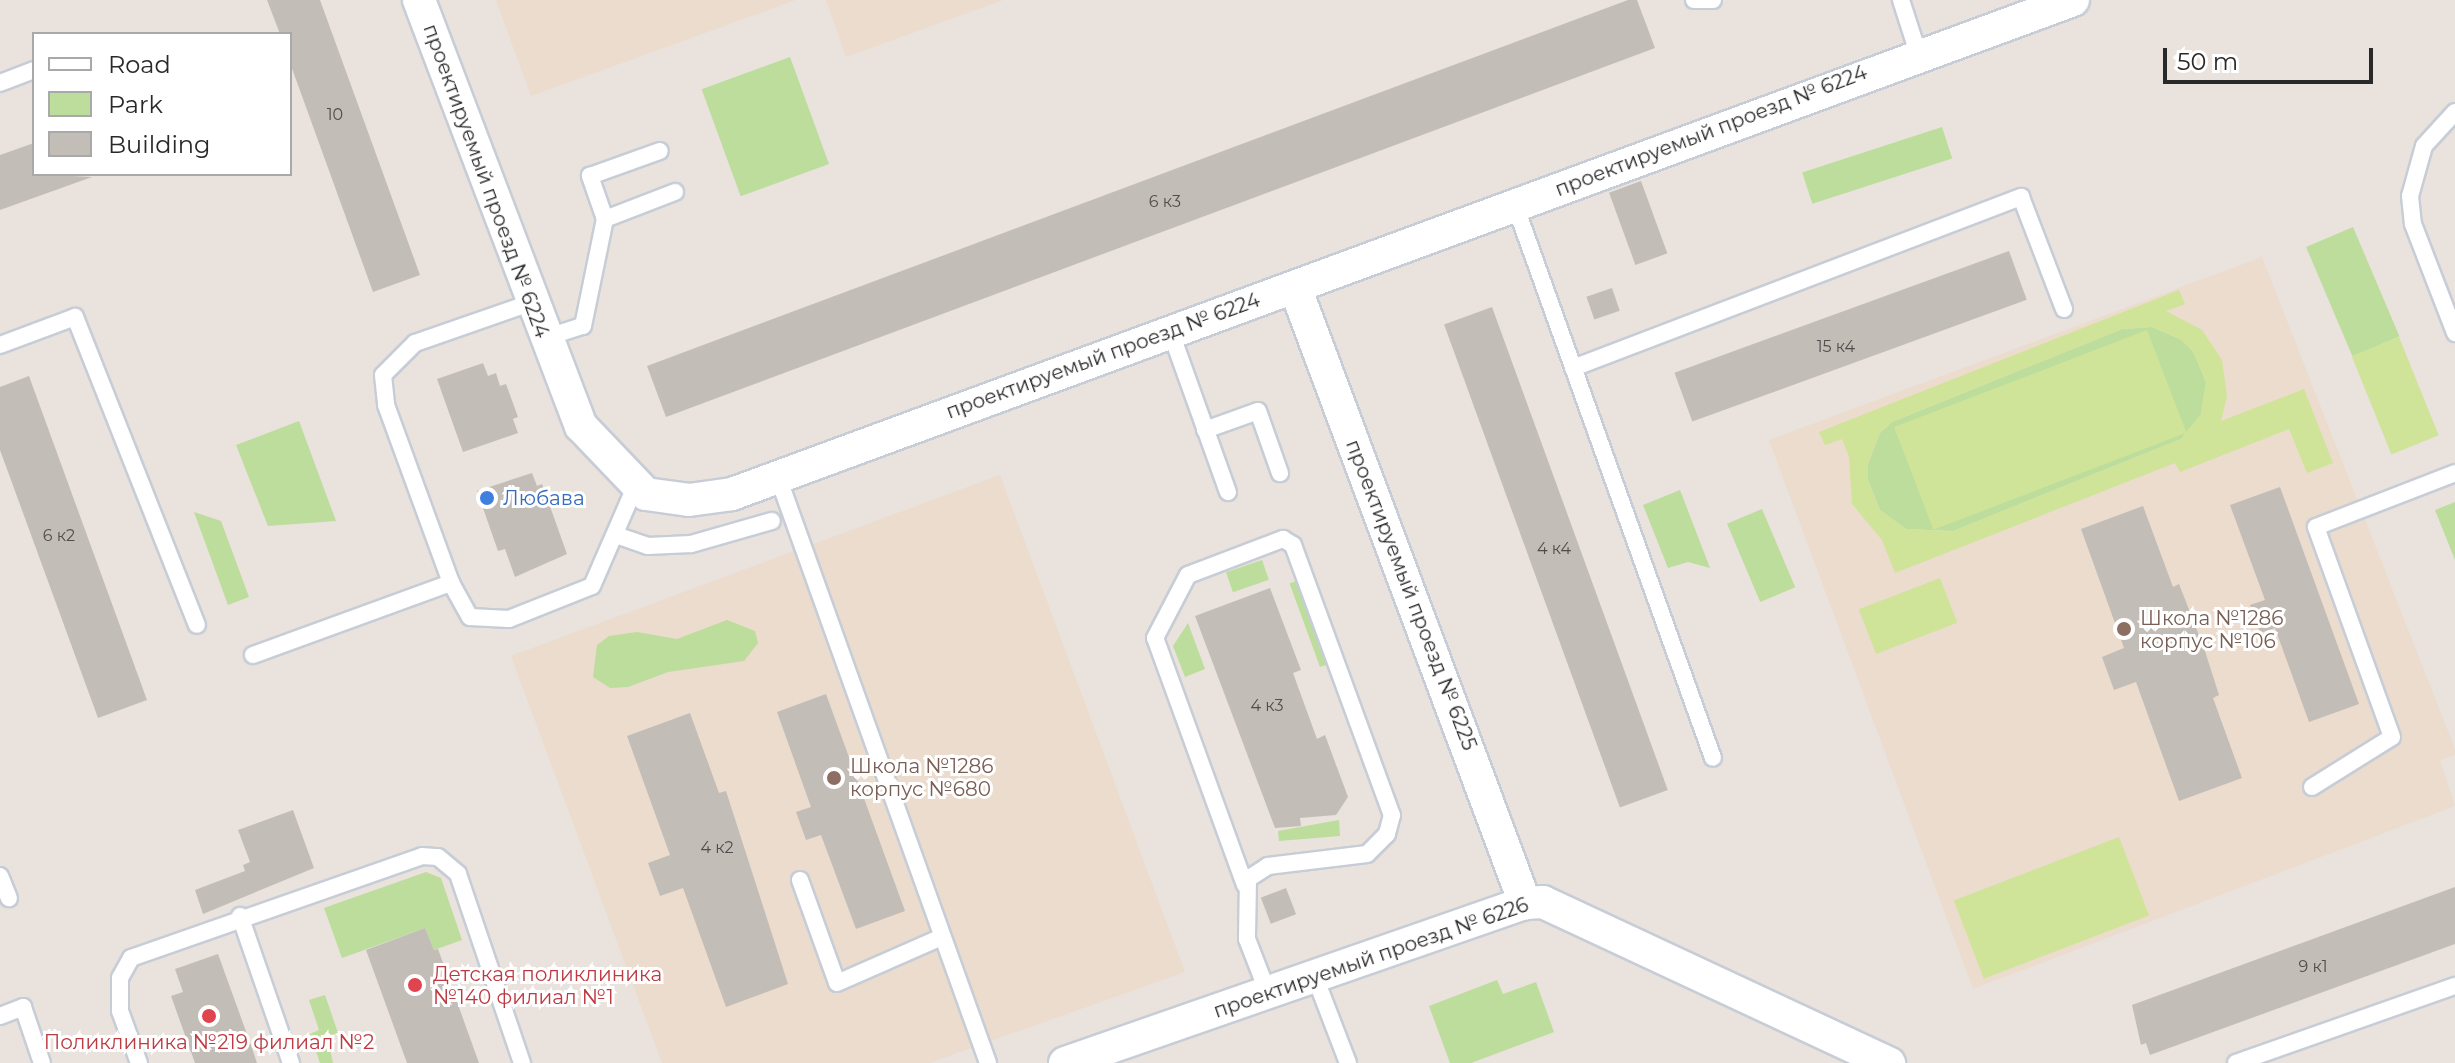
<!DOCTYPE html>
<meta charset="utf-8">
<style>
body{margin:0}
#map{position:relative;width:2455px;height:1063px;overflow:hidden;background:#eae2dc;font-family:Montserrat,sans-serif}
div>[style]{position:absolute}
.education>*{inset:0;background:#ebdccd}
.green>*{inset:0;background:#bcdd9c;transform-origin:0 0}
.pitch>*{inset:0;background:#cfe499;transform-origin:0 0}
.building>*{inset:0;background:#c3bdb8;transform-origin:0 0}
.roads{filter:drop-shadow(2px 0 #c7cdd6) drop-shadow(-2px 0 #c7cdd6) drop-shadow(0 2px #c7cdd6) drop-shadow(0 -2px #c7cdd6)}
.lane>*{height:16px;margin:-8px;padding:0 8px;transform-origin:8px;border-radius:8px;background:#fff}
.street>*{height:32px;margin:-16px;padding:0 16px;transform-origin:16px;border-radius:16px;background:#fff}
.dots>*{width:22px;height:22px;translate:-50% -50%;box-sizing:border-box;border:4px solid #fff;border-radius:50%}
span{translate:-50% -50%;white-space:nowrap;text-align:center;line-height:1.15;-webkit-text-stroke:6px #fff;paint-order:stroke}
.number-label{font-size:16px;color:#504e4d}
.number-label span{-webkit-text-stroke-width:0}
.street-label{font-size:20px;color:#292929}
.shop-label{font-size:20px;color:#366cbe}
.left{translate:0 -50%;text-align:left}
.education-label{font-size:20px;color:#785e54}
.health-label{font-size:20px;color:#be3a42}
.legend{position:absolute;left:32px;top:32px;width:260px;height:144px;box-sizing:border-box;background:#fff;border:2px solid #a9a9a9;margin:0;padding:10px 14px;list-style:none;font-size:24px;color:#292929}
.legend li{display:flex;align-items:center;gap:16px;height:40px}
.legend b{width:40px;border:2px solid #a9a9a9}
.scale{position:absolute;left:2163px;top:48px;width:210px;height:36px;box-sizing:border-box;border:4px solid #292929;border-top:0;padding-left:10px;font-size:24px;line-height:28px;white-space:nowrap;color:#292929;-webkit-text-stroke:6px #fff;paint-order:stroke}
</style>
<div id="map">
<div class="education">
<i style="clip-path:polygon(496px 0,796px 0,531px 96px)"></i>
<i style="clip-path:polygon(826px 0,1003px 0,846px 57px)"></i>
<i style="clip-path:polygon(2262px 257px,2455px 749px,2455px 755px,2440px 760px,2455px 806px,1973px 989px,1769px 440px)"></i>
<i style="clip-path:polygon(1000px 475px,1185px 972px,929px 1063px,662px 1063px,511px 656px)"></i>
</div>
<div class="green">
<i style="left:790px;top:57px;width:114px;height:94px;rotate:70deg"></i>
<i style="left:1942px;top:127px;width:33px;height:147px;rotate:72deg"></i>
<i style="left:2353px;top:227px;width:119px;height:51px;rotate:67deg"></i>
<i style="clip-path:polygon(2152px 327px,2182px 340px,2193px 351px,2206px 382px,2201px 414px,2181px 439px,1953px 531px,1906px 529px,1880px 510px,1868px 480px,1868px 464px,1880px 433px,1892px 422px,2122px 329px)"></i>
<i style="clip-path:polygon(299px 421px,336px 521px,268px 526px,236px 445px)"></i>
<i style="clip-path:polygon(1680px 490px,1710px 568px,1688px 562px,1668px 568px,1643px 505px)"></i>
<i style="clip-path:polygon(2455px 502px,2455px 560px,2435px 510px)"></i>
<i style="left:1762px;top:509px;width:85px;height:38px;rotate:67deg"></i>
<i style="clip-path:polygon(194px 512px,221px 521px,249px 597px,228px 605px)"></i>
<i style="left:1262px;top:560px;width:21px;height:38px;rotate:71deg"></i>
<i style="left:1299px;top:580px;width:89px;height:10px;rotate:70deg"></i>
<i style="clip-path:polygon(727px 620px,755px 631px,758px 643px,744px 661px,668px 672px,628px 687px,610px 688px,593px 677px,597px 645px,609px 636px,637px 632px,677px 639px)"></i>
<i style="clip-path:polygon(1188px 623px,1205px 669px,1185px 677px,1173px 646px)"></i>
<i style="clip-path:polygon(1339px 820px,1340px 836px,1279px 841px,1278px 831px)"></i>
<i style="clip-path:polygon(426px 872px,441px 878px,462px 940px,434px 950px,425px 928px,342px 958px,324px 908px)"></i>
<i style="clip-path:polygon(1497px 980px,1503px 994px,1536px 982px,1554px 1032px,1471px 1063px,1450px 1063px,1429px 1006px)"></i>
<i style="clip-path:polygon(325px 995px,338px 1033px,327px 1036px,333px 1063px,320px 1063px,310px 1034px,319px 1030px,309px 1000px)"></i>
</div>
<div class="pitch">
<i style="clip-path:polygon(evenodd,2179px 290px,2185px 304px,2166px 311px,2202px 330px,2222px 360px,2227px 396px,2221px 421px,2304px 389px,2333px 463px,2307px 473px,2289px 429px,2180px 472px,2175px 463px,1895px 573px,1882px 540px,1852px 504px,1849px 457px,1842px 439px,1825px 445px,1819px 432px,2179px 290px,2152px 327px,2182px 340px,2193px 352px,2206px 381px,2201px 414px,2181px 439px,1953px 531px,1906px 529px,1880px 510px,1868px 480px,1868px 464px,1880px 433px,1892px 422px,2122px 329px,2152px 327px)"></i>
<i style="left:2147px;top:330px;width:110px;height:271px;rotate:69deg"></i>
<i style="left:2399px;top:337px;width:106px;height:51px;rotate:68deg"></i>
<i style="left:1940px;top:578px;width:48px;height:87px;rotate:69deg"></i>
<i style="left:2119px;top:837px;width:84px;height:177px;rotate:69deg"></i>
</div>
<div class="building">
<i style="clip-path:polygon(267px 0,320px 0,420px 275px,373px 292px,290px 63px,290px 34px,280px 34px)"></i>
<i style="clip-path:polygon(1628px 0,1637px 0,1655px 48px,666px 417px,647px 366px)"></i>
<i style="clip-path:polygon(34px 143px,34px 174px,92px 177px,0 210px,0 155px)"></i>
<i style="left:1641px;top:181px;width:77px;height:34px;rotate:70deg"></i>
<i style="left:2009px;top:251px;width:52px;height:356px;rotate:70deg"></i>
<i style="left:1612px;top:288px;width:24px;height:27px;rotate:71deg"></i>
<i style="left:1492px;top:307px;width:514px;height:51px;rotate:70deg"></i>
<i style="clip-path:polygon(483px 363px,488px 376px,496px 373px,500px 386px,506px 384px,518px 417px,513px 419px,518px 433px,463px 452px,437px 379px)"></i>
<i style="clip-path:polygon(29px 376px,147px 700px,98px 718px,0 450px,0 387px)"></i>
<i style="clip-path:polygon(532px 473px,537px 486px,542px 484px,567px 554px,515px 577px,505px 549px,498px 551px,477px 491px)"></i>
<i style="clip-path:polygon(2280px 487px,2359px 704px,2309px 722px,2275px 628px,2260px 633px,2250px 605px,2265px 600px,2230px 505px)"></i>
<i style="clip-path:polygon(2143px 506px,2173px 587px,2179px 584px,2204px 648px,2219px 695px,2213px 698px,2242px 778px,2179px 801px,2136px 682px,2114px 690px,2102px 657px,2124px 648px,2081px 529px)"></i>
<i style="clip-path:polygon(1270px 588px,1301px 670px,1293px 673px,1317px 739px,1325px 735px,1348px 797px,1336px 815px,1300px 818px,1301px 826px,1275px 828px,1195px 616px)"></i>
<i style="clip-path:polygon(826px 694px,905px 911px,856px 929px,821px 835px,806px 840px,796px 812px,811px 807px,777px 712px)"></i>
<i style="clip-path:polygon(690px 713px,719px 793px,726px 791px,788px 984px,726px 1007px,683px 888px,660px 896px,648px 863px,670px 855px,627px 736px)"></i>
<i style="clip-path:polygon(293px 810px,314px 868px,203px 914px,195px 890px,245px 871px,243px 865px,250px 862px,238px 830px)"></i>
<i style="clip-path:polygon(2455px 887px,2455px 944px,2150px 1055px,2146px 1043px,2141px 1045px,2132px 1005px)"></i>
<i style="left:1286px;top:888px;width:28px;height:27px;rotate:69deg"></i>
<i style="clip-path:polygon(425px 928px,434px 950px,438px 949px,479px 1063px,407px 1063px,366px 950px)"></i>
<i style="clip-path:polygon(218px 954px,252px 1048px,257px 1063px,195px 1063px,171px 996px,183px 992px,175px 969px)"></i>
</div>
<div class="roads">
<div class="lane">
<i style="left:1694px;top:0;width:19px"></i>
<i style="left:1901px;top:0;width:56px;rotate:72.2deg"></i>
<i style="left:0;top:83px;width:36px;rotate:-21deg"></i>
<i style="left:2455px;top:112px;width:46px;rotate:132.4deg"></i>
<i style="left:2424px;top:146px;width:52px;rotate:105.6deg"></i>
<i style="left:2410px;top:196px;width:28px;rotate:84deg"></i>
<i style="left:2413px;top:224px;width:117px;rotate:68.9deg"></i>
<i style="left:1515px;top:205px;width:587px;rotate:70.3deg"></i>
<i style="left:605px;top:219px;width:75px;rotate:-21.1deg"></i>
<i style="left:530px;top:303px;width:122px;rotate:160.8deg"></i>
<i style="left:415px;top:343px;width:45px;rotate:135deg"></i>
<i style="left:383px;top:375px;width:30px;rotate:84deg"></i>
<i style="left:386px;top:405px;width:189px;rotate:69.9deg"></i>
<i style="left:451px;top:583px;width:39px;rotate:61deg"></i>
<i style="left:470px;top:617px;width:39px;rotate:3deg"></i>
<i style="left:509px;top:619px;width:89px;rotate:-21.7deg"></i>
<i style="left:592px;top:586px;width:110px;rotate:-66.5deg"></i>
<i style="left:1171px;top:333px;width:169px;rotate:70.3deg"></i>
<i style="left:545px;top:338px;width:40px;rotate:-18deg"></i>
<i style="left:583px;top:326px;width:109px;rotate:-78.4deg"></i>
<i style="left:605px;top:219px;width:46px;rotate:-109.2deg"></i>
<i style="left:590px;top:176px;width:74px;rotate:-19.7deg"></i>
<i style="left:0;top:345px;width:80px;rotate:-20.5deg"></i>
<i style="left:75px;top:317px;width:331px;rotate:68.4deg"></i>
<i style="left:1573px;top:368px;width:480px;rotate:-20.9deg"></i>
<i style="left:2021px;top:197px;width:120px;rotate:69deg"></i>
<i style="left:1205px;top:430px;width:56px;rotate:-19.7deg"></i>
<i style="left:1258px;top:411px;width:66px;rotate:70.5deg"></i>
<i style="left:778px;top:477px;width:622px;rotate:70.28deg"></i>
<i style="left:616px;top:535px;width:34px;rotate:19deg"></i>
<i style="left:648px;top:546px;width:43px;rotate:-2.7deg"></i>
<i style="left:691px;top:544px;width:84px;rotate:-15.9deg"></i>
<i style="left:253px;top:655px;width:211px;rotate:-20deg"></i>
<i style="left:2312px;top:787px;width:94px;rotate:-32deg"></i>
<i style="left:2392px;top:737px;width:223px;rotate:-109.9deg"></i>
<i style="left:2316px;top:527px;width:149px;rotate:-21.2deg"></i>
<i style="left:0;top:876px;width:24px;rotate:68deg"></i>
<i style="left:800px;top:880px;width:109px;rotate:70.2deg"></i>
<i style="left:837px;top:983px;width:115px;rotate:-23.7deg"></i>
<i style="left:1245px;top:885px;width:263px;rotate:-110deg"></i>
<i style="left:1155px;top:638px;width:71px;rotate:-62.4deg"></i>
<i style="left:1188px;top:575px;width:102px;rotate:-20.8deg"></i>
<i style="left:1283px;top:539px;width:12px;rotate:31deg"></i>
<i style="left:1293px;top:545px;width:288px;rotate:69.9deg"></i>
<i style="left:1392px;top:815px;width:20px;rotate:105deg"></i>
<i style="left:1387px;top:834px;width:28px;rotate:135deg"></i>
<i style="left:1367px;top:854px;width:100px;rotate:173.1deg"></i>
<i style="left:1268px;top:866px;width:24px;rotate:147deg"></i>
<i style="left:1248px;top:879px;width:60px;rotate:91deg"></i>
<i style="left:1247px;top:939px;width:58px;rotate:68.7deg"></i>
<i style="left:240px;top:916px;width:156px;rotate:70.9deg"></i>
<i style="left:1315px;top:977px;width:92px;rotate:69deg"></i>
<i style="left:0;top:1016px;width:25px;rotate:-21deg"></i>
<i style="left:23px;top:1007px;width:59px;rotate:71.3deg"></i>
<i style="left:139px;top:1063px;width:55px;rotate:-110.1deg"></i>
<i style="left:120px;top:1011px;width:33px;rotate:-90deg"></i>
<i style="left:120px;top:978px;width:23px;rotate:-61deg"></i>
<i style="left:131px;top:958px;width:308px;rotate:-19.3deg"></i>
<i style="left:422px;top:856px;width:16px;rotate:4deg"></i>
<i style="left:438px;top:857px;width:26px;rotate:40deg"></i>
<i style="left:458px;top:874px;width:200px;rotate:71.3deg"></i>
<i style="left:2236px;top:1063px;width:232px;rotate:-19.4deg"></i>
</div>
<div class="street">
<i style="left:419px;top:0;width:456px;rotate:69.2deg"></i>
<i style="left:581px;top:426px;width:94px;rotate:46.3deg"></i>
<i style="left:646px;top:494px;width:43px;rotate:7.9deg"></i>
<i style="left:689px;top:500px;width:43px;rotate:-7.9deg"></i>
<i style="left:732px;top:494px;width:1429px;rotate:-20.22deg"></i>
<i style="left:1295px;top:287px;width:658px;rotate:69.53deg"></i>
<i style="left:1065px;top:1063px;width:487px;rotate:-19.2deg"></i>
<i style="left:1525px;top:903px;width:18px;rotate:-3deg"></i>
<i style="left:1543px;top:902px;width:382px;rotate:25deg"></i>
</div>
</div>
<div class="dots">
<i style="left:487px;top:498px;background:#3f7fe0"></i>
<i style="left:2124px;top:629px;background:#8d6e63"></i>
<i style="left:834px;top:778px;background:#8d6e63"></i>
<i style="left:415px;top:985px;background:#e0444e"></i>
<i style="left:209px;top:1016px;background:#e0444e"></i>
</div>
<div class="number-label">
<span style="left:335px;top:115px">10</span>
<span style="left:1165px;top:202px">6 к3</span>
<span style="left:1836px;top:347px">15 к4</span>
<span style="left:59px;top:536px">6 к2</span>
<span style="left:1554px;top:549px">4 к4</span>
<span style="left:1267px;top:706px">4 к3</span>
<span style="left:717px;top:848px">4 к2</span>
<span style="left:2313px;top:967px">9 к1</span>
</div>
<div class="street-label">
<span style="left:1711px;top:131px;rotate:-21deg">проектируемый проезд № 6224</span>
<span style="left:486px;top:181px;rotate:70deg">проектируемый проезд № 6224</span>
<span style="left:1103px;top:356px;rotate:-20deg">проектируемый проезд № 6224</span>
<span style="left:1411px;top:595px;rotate:69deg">проектируемый проезд № 6225</span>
<span style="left:1371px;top:958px;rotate:-19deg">проектируемый проезд № 6226</span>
</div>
<div class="shop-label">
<span class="left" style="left:503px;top:498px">Любава</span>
</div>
<div class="education-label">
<span class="left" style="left:2140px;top:630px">Школа №1286<br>корпус №106</span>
<span class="left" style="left:850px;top:778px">Школа №1286<br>корпус №680</span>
</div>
<div class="health-label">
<span class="left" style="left:433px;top:986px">Детская поликлиника<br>№140 филиал №1</span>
<span style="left:209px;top:1042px">Поликлиника №219 филиал №2</span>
</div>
<ul class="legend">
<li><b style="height:10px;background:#fff"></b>Road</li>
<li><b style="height:22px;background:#bcdd9c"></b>Park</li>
<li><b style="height:22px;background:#c3bdb8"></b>Building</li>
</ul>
<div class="scale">50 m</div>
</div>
